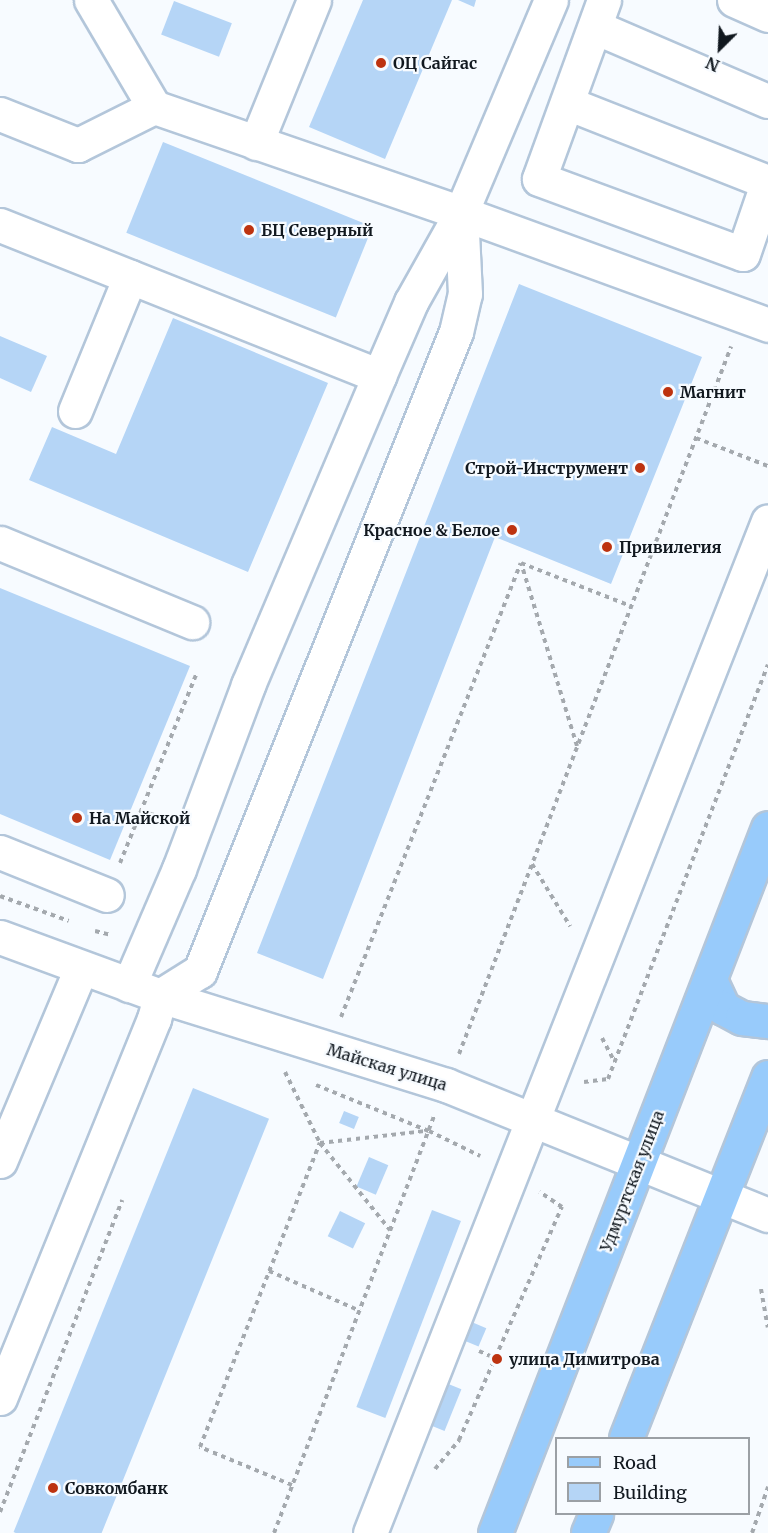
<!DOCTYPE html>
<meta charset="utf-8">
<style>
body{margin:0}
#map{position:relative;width:768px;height:1533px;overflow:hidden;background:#f7fbff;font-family:Merriweather,serif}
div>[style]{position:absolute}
.building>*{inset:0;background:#b5d5f6;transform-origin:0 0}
.path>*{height:4px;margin-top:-2px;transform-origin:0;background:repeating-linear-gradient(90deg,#a4a9ae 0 4.5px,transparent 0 9px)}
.roads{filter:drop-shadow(2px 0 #b3c6da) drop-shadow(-2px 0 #b3c6da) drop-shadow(0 2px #b3c6da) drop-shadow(0 -2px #b3c6da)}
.minor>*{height:33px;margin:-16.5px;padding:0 16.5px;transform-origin:16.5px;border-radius:16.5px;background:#fff}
.major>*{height:33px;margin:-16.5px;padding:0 16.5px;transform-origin:16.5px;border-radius:16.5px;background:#98cbfb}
.dots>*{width:16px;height:16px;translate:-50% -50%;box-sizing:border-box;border:3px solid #f7fbff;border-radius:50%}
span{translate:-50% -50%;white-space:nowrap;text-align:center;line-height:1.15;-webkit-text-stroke:4.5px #f7fbff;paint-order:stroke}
.poi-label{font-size:16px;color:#11181f;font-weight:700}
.left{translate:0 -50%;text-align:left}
.right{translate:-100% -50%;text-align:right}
.street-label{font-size:16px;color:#11181f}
.legend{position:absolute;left:555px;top:1437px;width:195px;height:78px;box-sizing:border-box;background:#f7fbff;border:2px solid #9ba0a5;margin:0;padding:8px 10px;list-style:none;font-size:18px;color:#11181f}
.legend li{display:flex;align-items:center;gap:12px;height:30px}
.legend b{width:30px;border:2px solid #9ba0a5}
.north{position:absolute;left:690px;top:18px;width:60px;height:60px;-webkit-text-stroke:4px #f7fbff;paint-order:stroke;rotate:204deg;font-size:16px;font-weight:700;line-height:24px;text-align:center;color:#11181f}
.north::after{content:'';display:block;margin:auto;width:21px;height:27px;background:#11181f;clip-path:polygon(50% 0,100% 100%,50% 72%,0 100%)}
</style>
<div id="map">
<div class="building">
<i style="clip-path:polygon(363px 0,452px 0,385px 159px,309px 127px)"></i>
<i style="clip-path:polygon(458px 0,476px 0,474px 7px)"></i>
<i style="left:174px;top:1px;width:62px;height:36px;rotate:21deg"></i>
<i style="left:163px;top:142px;width:226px;height:98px;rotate:22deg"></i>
<i style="clip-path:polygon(519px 284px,702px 357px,611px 584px,495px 537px,323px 979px,257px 953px)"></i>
<i style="clip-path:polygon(173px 318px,328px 383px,248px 572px,29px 480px,52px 427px,116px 454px)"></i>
<i style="clip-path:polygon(0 336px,47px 356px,31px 392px,0 378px)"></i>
<i style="clip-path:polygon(0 588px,190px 666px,110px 860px,0 814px)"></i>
<i style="left:193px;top:1088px;width:82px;height:479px;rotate:22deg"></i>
<i style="left:344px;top:1111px;width:16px;height:13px;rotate:22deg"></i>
<i style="left:369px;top:1157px;width:21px;height:32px;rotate:23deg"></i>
<i style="left:432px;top:1210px;width:31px;height:211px;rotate:21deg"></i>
<i style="left:340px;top:1211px;width:28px;height:28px;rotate:26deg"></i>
<i style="left:467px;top:1320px;width:21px;height:20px;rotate:23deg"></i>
<i style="left:441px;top:1381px;width:22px;height:45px;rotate:22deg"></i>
</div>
<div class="path">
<i style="left:696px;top:438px;width:77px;rotate:21.3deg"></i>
<i style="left:577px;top:746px;width:191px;rotate:-107deg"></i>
<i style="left:521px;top:563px;width:118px;rotate:21.4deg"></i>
<i style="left:141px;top:811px;width:21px;rotate:17deg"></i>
<i style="left:120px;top:863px;width:203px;rotate:-68deg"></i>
<i style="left:532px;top:864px;width:73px;rotate:58.5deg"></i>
<i style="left:0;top:896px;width:73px;rotate:19.9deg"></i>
<i style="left:95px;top:931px;width:16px;rotate:14deg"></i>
<i style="left:341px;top:1017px;width:488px;rotate:-68.4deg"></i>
<i style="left:602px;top:1038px;width:27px;rotate:62deg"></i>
<i style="left:459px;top:1054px;width:758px;rotate:-68.96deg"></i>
<i style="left:285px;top:1072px;width:79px;rotate:63.8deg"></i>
<i style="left:320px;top:1143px;width:112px;rotate:51.2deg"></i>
<i style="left:584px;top:1082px;width:24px;rotate:-7deg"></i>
<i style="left:608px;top:1079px;width:444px;rotate:-68.9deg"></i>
<i style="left:316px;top:1085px;width:122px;rotate:22.2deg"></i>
<i style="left:429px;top:1131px;width:57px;rotate:26.1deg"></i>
<i style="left:269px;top:1271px;width:99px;rotate:23.7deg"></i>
<i style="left:761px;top:1289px;width:39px;rotate:80deg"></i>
<i style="left:479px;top:1351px;width:20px;rotate:24deg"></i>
<i style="left:435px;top:1469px;width:38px;rotate:-50deg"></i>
<i style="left:459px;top:1440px;width:255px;rotate:-66.2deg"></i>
<i style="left:562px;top:1207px;width:27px;rotate:-146deg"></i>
<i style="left:292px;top:1485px;width:100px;rotate:-157.6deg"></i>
<i style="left:200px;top:1447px;width:327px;rotate:-68.5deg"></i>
<i style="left:320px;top:1143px;width:107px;rotate:-6.5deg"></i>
<i style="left:0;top:1512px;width:335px;rotate:-68.6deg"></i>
<i style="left:274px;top:1533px;width:446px;rotate:-69deg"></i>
<i style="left:752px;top:1533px;width:49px;rotate:-70.8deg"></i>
</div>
<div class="roads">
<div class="minor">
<i style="left:91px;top:0;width:124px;rotate:59.5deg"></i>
<i style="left:604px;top:0;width:190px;rotate:110deg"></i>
<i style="left:539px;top:179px;width:217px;rotate:20.2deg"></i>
<i style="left:743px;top:254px;width:77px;rotate:-71.1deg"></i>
<i style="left:734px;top:0;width:37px;rotate:24deg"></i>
<i style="left:595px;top:27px;width:188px;rotate:23.2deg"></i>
<i style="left:567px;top:103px;width:216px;rotate:21.5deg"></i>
<i style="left:0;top:114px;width:84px;rotate:21.7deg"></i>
<i style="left:78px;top:145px;width:85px;rotate:-26.6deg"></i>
<i style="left:154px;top:107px;width:325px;rotate:19deg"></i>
<i style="left:461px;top:213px;width:327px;rotate:20deg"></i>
<i style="left:256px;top:143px;width:154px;rotate:-67.9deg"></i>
<i style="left:0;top:225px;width:408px;rotate:21.7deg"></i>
<i style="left:75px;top:411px;width:145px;rotate:-67.7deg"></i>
<i style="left:0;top:543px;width:208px;rotate:22.4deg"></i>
<i style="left:0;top:852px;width:115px;rotate:21.9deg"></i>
<i style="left:0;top:937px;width:171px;rotate:20.2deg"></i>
<i style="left:160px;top:996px;width:300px;rotate:17.3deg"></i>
<i style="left:446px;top:1085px;width:347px;rotate:22deg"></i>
<i style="left:129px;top:985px;width:126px;rotate:-66.7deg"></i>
<i style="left:179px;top:869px;width:197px;rotate:-69.4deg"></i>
<i style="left:248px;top:685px;width:336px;rotate:-67deg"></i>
<i style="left:379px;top:376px;width:81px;rotate:-66.6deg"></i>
<i style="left:411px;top:302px;width:102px;rotate:-60.7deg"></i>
<i style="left:461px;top:213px;width:231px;rotate:-67.1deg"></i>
<i style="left:0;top:1161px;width:209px;rotate:-67.2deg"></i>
<i style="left:0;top:1398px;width:409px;rotate:-67.9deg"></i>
<i style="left:154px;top:1019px;width:24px;rotate:-75deg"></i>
<i style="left:160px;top:996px;width:47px;rotate:-32deg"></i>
<i style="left:200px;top:971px;width:688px;rotate:-68.17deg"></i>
<i style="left:456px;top:332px;width:39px;rotate:-77deg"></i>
<i style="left:465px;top:294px;width:81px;rotate:-92.8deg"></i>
<i style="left:370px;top:1533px;width:1087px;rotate:-68.53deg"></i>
</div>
<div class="major">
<i style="left:710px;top:980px;width:31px;rotate:65deg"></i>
<i style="left:723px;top:1008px;width:21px;rotate:28deg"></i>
<i style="left:742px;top:1018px;width:26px;rotate:7deg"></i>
<i style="left:626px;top:1438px;width:388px;rotate:-68.5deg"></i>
<i style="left:495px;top:1533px;width:756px;rotate:-68.83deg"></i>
<i style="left:588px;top:1533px;width:21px;rotate:-67deg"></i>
</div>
</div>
<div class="dots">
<i style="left:381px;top:63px;background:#bd3310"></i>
<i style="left:249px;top:230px;background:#bd3310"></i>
<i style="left:668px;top:392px;background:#bd3310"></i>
<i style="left:640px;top:468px;background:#bd3310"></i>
<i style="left:512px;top:530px;background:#bd3310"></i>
<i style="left:607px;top:547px;background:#bd3310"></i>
<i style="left:77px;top:818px;background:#bd3310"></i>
<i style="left:497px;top:1359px;background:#bd3310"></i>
<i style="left:53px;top:1488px;background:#bd3310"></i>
</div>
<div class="poi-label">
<span class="left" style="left:393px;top:63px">ОЦ Сайгас</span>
<span class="left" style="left:261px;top:230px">БЦ Северный</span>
<span class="left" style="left:680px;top:392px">Магнит</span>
<span class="right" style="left:628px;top:468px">Строй-Инструмент</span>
<span class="right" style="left:500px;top:530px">Красное &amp; Белое</span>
<span class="left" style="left:619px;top:547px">Привилегия</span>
<span class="left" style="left:89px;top:818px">На Майской</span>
<span class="left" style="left:509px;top:1359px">улица Димитрова</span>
<span class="left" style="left:65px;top:1488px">Совкомбанк</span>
</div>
<div class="street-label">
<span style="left:387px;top:1067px;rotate:17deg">Майская улица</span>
<span style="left:632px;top:1181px;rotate:-69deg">Удмуртская улица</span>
</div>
<ul class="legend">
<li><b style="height:8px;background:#98cbfb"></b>Road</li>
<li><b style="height:16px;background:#b5d5f6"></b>Building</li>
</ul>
<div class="north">N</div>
</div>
